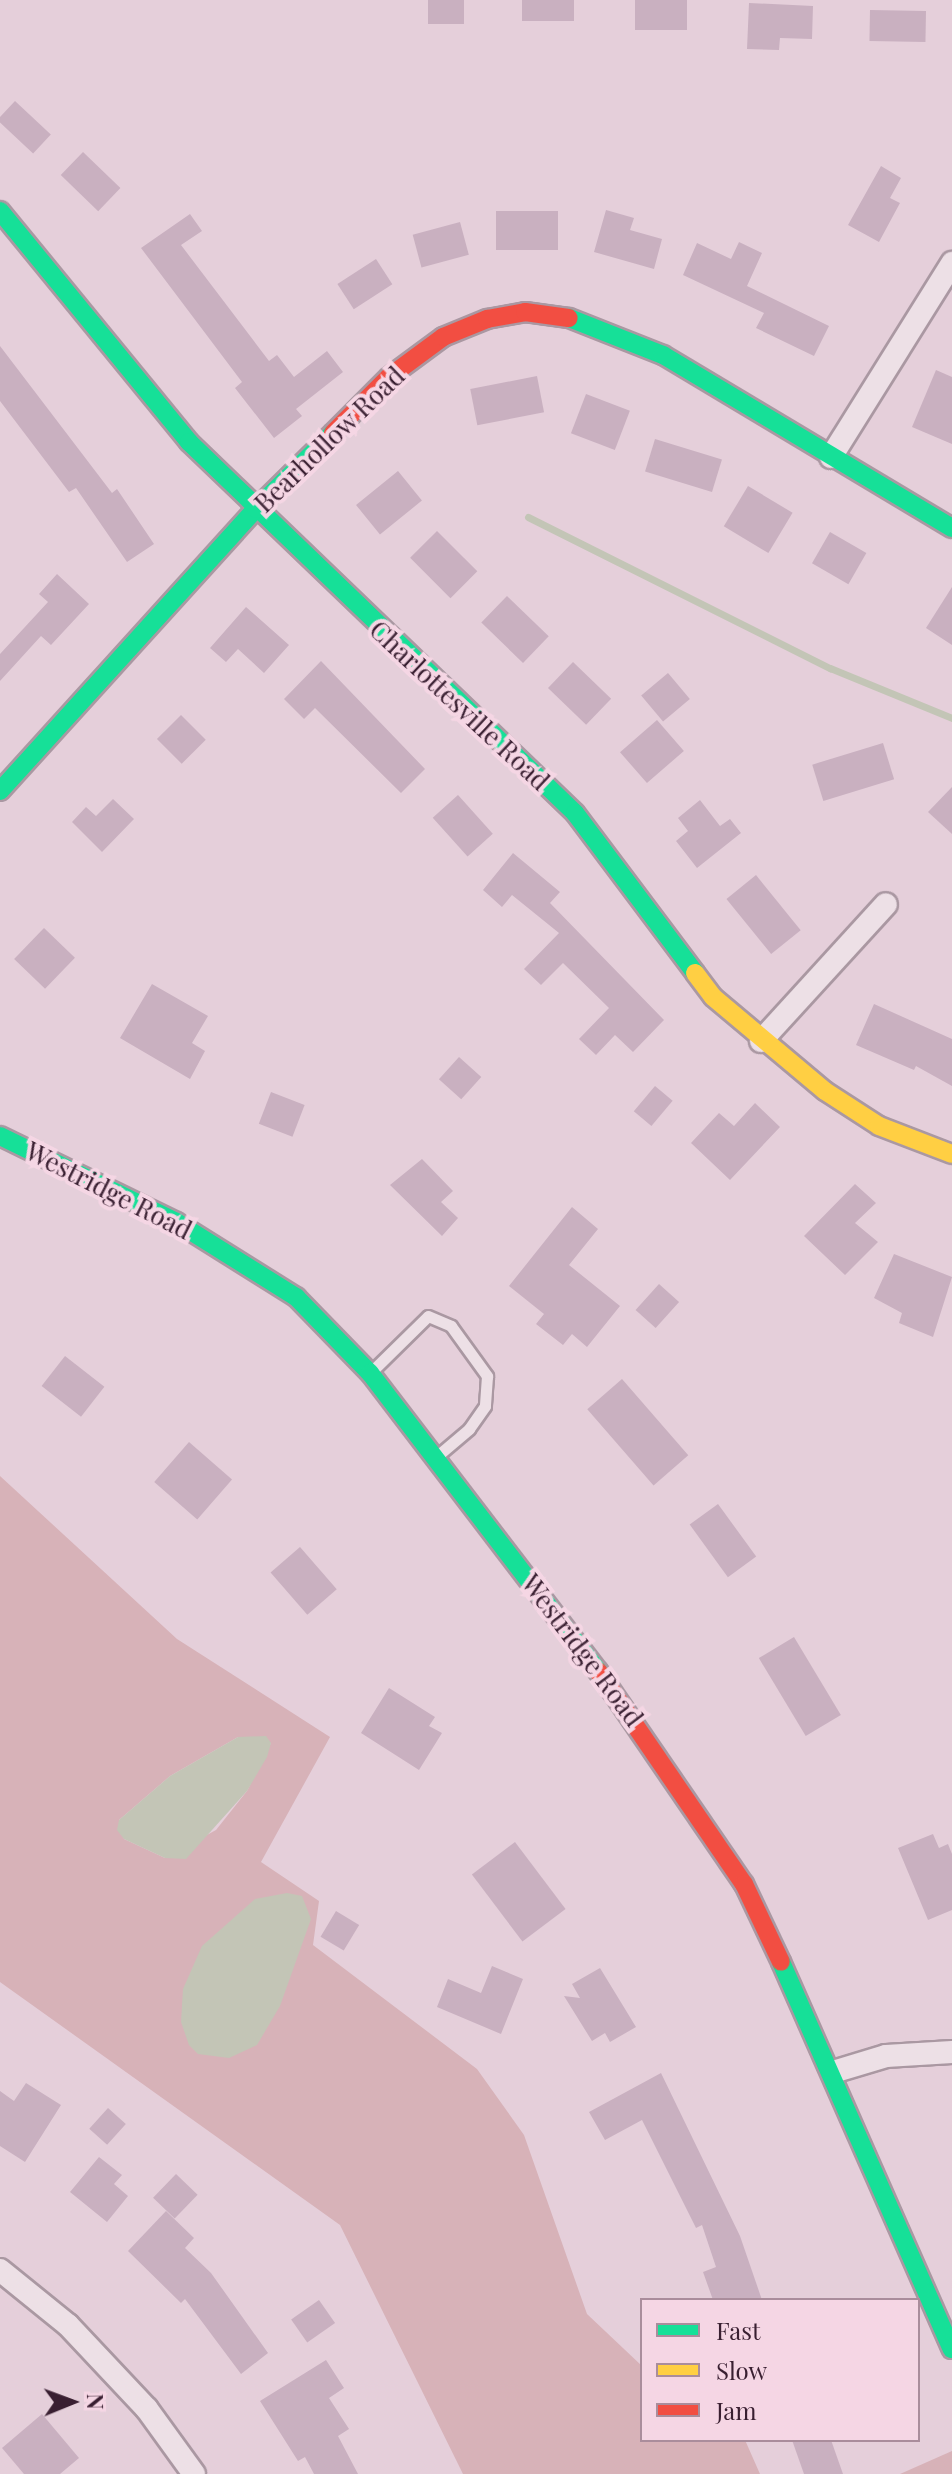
<!DOCTYPE html>
<style>
body{margin:0}
#map{position:relative;width:952px;height:2474px;overflow:hidden;background:#e5cfda;font-family:"Playfair Display",serif}
div>[style]{position:absolute}
.green>*{inset:0;background:#d7b2b8}
.water>*{inset:0;background:#c3c5b6}
.stream>*{height:7px;margin:-3.5px;padding:0 3.5px;transform-origin:3.5px;border-radius:3.5px;background:#c3c5b6}
.building>*{inset:0;background:#c9b0c0;transform-origin:0 0}
.roads{filter:drop-shadow(2px 0 #aa98a2) drop-shadow(-2px 0 #aa98a2) drop-shadow(0 2px #aa98a2) drop-shadow(0 -2px #aa98a2)}
.lane>*{height:11px;margin:-5.5px;padding:0 5.5px;transform-origin:5.5px;border-radius:5.5px;background:#ede0e6}
.street>*{height:22px;margin:-11px;padding:0 11px;transform-origin:11px;border-radius:11px;background:#ede0e6}
.fast>*{height:18px;margin:-9px;padding:0 9px;transform-origin:9px;border-radius:9px;background:#16e098}
.slow>*{height:18px;margin:-9px;padding:0 9px;transform-origin:9px;border-radius:9px;background:#ffcf43}
.jam>*{height:18px;margin:-9px;padding:0 9px;transform-origin:9px;border-radius:9px;background:#f24e42}
span{translate:-50% -50%;white-space:nowrap;text-align:center;line-height:1.15;-webkit-text-stroke:8px #f5d6e4;paint-order:stroke}
.street-label{font-size:26px;color:#391f31}
.legend{position:absolute;left:640px;top:2298px;width:280px;height:144px;box-sizing:border-box;background:#f5d6e4;border:2px solid #aa8d9c;margin:0;padding:10px 14px;list-style:none;font-size:24px;color:#391f31}
.legend li{display:flex;align-items:center;gap:16px;height:40px}
.legend b{width:40px;border:2px solid #aa8d9c}
.north{position:absolute;left:32px;top:2362px;width:80px;height:80px;-webkit-text-stroke:6px #f5d6e4;paint-order:stroke;rotate:89deg;font-size:22px;font-weight:700;line-height:32px;text-align:center;color:#391f31}
.north::after{content:'';display:block;margin:auto;width:28px;height:36px;background:#391f31;clip-path:polygon(50% 0,100% 100%,50% 72%,0 100%)}
</style>
<div id="map">
<div class="green">
<i style="clip-path:polygon(evenodd,0 1476px,177px 1639px,330px 1737px,261px 1862px,319px 1901px,313px 1945px,477px 2069px,524px 2135px,587px 2314px,642px 2366px,642px 2440px,745px 2440px,760px 2474px,463px 2474px,340px 2225px,0 1982px,0 1476px,238px 1737px,271px 1743px,247px 1791px,216px 1830px,165px 1858px,124px 1839px,119px 1820px,170px 1776px,238px 1737px)"></i>
<i style="clip-path:polygon(952px 2451px,952px 2474px,900px 2474px)"></i>
</div>
<div class="water">
<i style="clip-path:polygon(266px 1736px,271px 1743px,267px 1757px,247px 1791px,186px 1859px,165px 1858px,124px 1839px,117px 1830px,119px 1820px,170px 1776px,238px 1737px)"></i>
<i style="clip-path:polygon(287px 1893px,302px 1896px,311px 1919px,280px 2006px,257px 2045px,229px 2058px,198px 2054px,189px 2045px,181px 2022px,183px 1989px,202px 1946px,255px 1899px)"></i>
</div>
<div class="stream">
<i style="left:528px;top:517px;width:338px;rotate:26.6deg"></i>
<i style="left:830px;top:668px;width:132px;rotate:22.3deg"></i>
</div>
<div class="building">
<i style="left:428px;top:0;width:36px;height:24px"></i>
<i style="left:522px;top:0;width:52px;height:21px"></i>
<i style="left:635px;top:0;width:52px;height:30px"></i>
<i style="clip-path:polygon(749px 3px,813px 6px,812px 39px,780px 38px,779px 50px,747px 49px)"></i>
<i style="left:870px;top:10px;width:56px;height:31px;rotate:1deg"></i>
<i style="left:15px;top:101px;width:49px;height:26px;rotate:43deg"></i>
<i style="left:83px;top:152px;width:52px;height:32px;rotate:44deg"></i>
<i style="clip-path:polygon(881px 166px,901px 178px,890px 198px,900px 203px,879px 242px,848px 225px)"></i>
<i style="clip-path:polygon(606px 210px,634px 218px,630px 230px,662px 239px,654px 269px,594px 252px)"></i>
<i style="left:558px;top:211px;width:39px;height:62px;rotate:90deg"></i>
<i style="clip-path:polygon(190px 214px,202px 231px,181px 245px,269px 361px,277px 355px,294px 377px,327px 351px,343px 372px,296px 409px,302px 416px,274px 438px,235px 388px,242px 382px,141px 248px)"></i>
<i style="left:460px;top:222px;width:34px;height:49px;rotate:75deg"></i>
<i style="clip-path:polygon(739px 242px,762px 253px,747px 286px,829px 326px,814px 356px,756px 328px,764px 313px,683px 275px,697px 243px,731px 259px)"></i>
<i style="left:376px;top:259px;width:30px;height:46px;rotate:57deg"></i>
<i style="clip-path:polygon(0 346px,112px 493px,117px 489px,154px 544px,127px 562px,76px 488px,69px 492px,0 401px)"></i>
<i style="clip-path:polygon(936px 370px,952px 377px,952px 444px,912px 427px)"></i>
<i style="left:537px;top:376px;width:37px;height:68px;rotate:79deg"></i>
<i style="left:586px;top:394px;width:47px;height:42px;rotate:21deg"></i>
<i style="left:655px;top:439px;width:70px;height:34px;rotate:17deg"></i>
<i style="left:398px;top:471px;width:38px;height:54px;rotate:51deg"></i>
<i style="left:748px;top:486px;width:52px;height:47px;rotate:31deg"></i>
<i style="left:437px;top:531px;width:57px;height:38px;rotate:45deg"></i>
<i style="left:830px;top:532px;width:42px;height:36px;rotate:30deg"></i>
<i style="clip-path:polygon(57px 574px,89px 604px,51px 645px,41px 636px,0 681px,0 654px,48px 602px,39px 594px)"></i>
<i style="clip-path:polygon(952px 587px,952px 645px,926px 628px)"></i>
<i style="left:507px;top:596px;width:58px;height:37px;rotate:44deg"></i>
<i style="clip-path:polygon(246px 607px,289px 645px,264px 673px,238px 649px,226px 662px,210px 648px)"></i>
<i style="clip-path:polygon(321px 661px,425px 769px,401px 793px,315px 708px,304px 719px,284px 699px)"></i>
<i style="left:573px;top:662px;width:53px;height:36px;rotate:44deg"></i>
<i style="left:668px;top:673px;width:34px;height:35px;rotate:50deg"></i>
<i style="left:181px;top:715px;width:35px;height:34px;rotate:45deg"></i>
<i style="left:657px;top:720px;width:41px;height:49px;rotate:49deg"></i>
<i style="left:883px;top:743px;width:38px;height:74px;rotate:73deg"></i>
<i style="clip-path:polygon(952px 787px,952px 834px,928px 812px)"></i>
<i style="left:458px;top:795px;width:52px;height:34px;rotate:48deg"></i>
<i style="clip-path:polygon(113px 799px,134px 819px,102px 852px,72px 822px,86px 807px,96px 816px)"></i>
<i style="clip-path:polygon(700px 800px,720px 826px,730px 819px,741px 833px,697px 868px,676px 841px,688px 831px,678px 818px)"></i>
<i style="clip-path:polygon(513px 853px,560px 892px,550px 903px,664px 1020px,633px 1052px,615px 1035px,596px 1055px,579px 1039px,609px 1008px,563px 963px,541px 985px,524px 969px,559px 933px,512px 895px,502px 907px,483px 890px)"></i>
<i style="left:756px;top:875px;width:71px;height:38px;rotate:51deg"></i>
<i style="left:44px;top:928px;width:43px;height:43px;rotate:44deg"></i>
<i style="clip-path:polygon(152px 984px,208px 1016px,192px 1043px,205px 1051px,190px 1079px,120px 1038px)"></i>
<i style="clip-path:polygon(874px 1004px,952px 1039px,952px 1086px,916px 1066px,914px 1070px,856px 1045px)"></i>
<i style="left:459px;top:1057px;width:30px;height:30px;rotate:42deg"></i>
<i style="left:655px;top:1086px;width:23px;height:33px;rotate:40deg"></i>
<i style="left:271px;top:1092px;width:36px;height:34px;rotate:21deg"></i>
<i style="clip-path:polygon(755px 1103px,780px 1127px,730px 1180px,691px 1143px,719px 1113px,734px 1126px)"></i>
<i style="clip-path:polygon(422px 1159px,453px 1191px,441px 1202px,458px 1218px,442px 1236px,390px 1185px)"></i>
<i style="clip-path:polygon(855px 1184px,876px 1203px,855px 1223px,878px 1242px,845px 1275px,804px 1236px)"></i>
<i style="clip-path:polygon(572px 1207px,598px 1229px,569px 1265px,620px 1306px,587px 1347px,572px 1334px,563px 1345px,536px 1324px,544px 1314px,509px 1286px)"></i>
<i style="clip-path:polygon(894px 1254px,952px 1277px,933px 1337px,899px 1323px,902px 1313px,874px 1298px)"></i>
<i style="left:659px;top:1284px;width:27px;height:35px;rotate:42deg"></i>
<i style="left:65px;top:1356px;width:50px;height:38px;rotate:38deg"></i>
<i style="left:622px;top:1379px;width:101px;height:46px;rotate:49deg"></i>
<i style="left:189px;top:1442px;width:57px;height:53px;rotate:41deg"></i>
<i style="left:718px;top:1504px;width:65px;height:35px;rotate:54deg"></i>
<i style="left:300px;top:1547px;width:56px;height:39px;rotate:49deg"></i>
<i style="left:794px;top:1637px;width:91px;height:41px;rotate:59deg"></i>
<i style="clip-path:polygon(389px 1688px,435px 1717px,429px 1726px,442px 1733px,419px 1770px,361px 1733px)"></i>
<i style="clip-path:polygon(933px 1834px,939px 1848px,948px 1844px,952px 1854px,952px 1910px,928px 1920px,898px 1848px)"></i>
<i style="left:515px;top:1842px;width:84px;height:54px;rotate:53deg"></i>
<i style="left:336px;top:1911px;width:27px;height:30px;rotate:31deg"></i>
<i style="clip-path:polygon(492px 1966px,523px 1979px,501px 2034px,437px 2007px,448px 1979px,481px 1993px)"></i>
<i style="clip-path:polygon(600px 1968px,636px 2027px,610px 2042px,605px 2033px,592px 2041px,564px 1996px,580px 1998px,572px 1984px)"></i>
<i style="clip-path:polygon(661px 2073px,740px 2236px,762px 2300px,713px 2300px,703px 2272px,716px 2267px,702px 2225px,696px 2228px,642px 2120px,605px 2140px,589px 2112px)"></i>
<i style="clip-path:polygon(26px 2083px,61px 2105px,25px 2162px,0 2146px,0 2091px,14px 2101px)"></i>
<i style="left:108px;top:2108px;width:24px;height:28px;rotate:42deg"></i>
<i style="clip-path:polygon(99px 2157px,122px 2175px,114px 2184px,128px 2196px,107px 2222px,70px 2192px)"></i>
<i style="left:176px;top:2174px;width:30px;height:33px;rotate:44deg"></i>
<i style="clip-path:polygon(166px 2211px,194px 2238px,185px 2248px,211px 2273px,268px 2353px,241px 2374px,185px 2299px,181px 2303px,128px 2251px)"></i>
<i style="left:319px;top:2300px;width:28px;height:34px;rotate:55deg"></i>
<i style="clip-path:polygon(326px 2360px,344px 2388px,329px 2398px,349px 2429px,338px 2436px,358px 2474px,314px 2474px,305px 2457px,298px 2461px,260px 2401px)"></i>
<i style="clip-path:polygon(42px 2414px,79px 2458px,60px 2474px,24px 2474px,2px 2448px)"></i>
<i style="clip-path:polygon(792px 2440px,831px 2440px,843px 2474px,804px 2474px)"></i>
</div>
<div class="roads">
<div class="lane">
<i style="left:372px;top:1371px;width:78px;rotate:-44.5deg"></i>
<i style="left:428px;top:1316px;width:25px;rotate:23deg"></i>
<i style="left:451px;top:1326px;width:62px;rotate:54.2deg"></i>
<i style="left:487px;top:1376px;width:30px;rotate:94deg"></i>
<i style="left:485px;top:1406px;width:28px;rotate:125deg"></i>
<i style="left:469px;top:1429px;width:43px;rotate:139.7deg"></i>
</div>
<div class="street">
<i style="left:831px;top:457px;width:229px;rotate:-58deg"></i>
<i style="left:761px;top:1041px;width:185px;rotate:-47.6deg"></i>
<i style="left:833px;top:2072px;width:55px;rotate:-16.8deg"></i>
<i style="left:886px;top:2056px;width:66px;rotate:-3.5deg"></i>
<i style="left:0;top:2270px;width:87px;rotate:39deg"></i>
<i style="left:68px;top:2325px;width:115px;rotate:46.8deg"></i>
<i style="left:147px;top:2409px;width:80px;rotate:54.1deg"></i>
</div>
<div class="fast">
<i style="left:0;top:211px;width:298px;rotate:50.7deg"></i>
<i style="left:189px;top:442px;width:535px;rotate:43.86deg"></i>
<i style="left:575px;top:813px;width:200px;rotate:53.1deg"></i>
<i style="left:569px;top:318px;width:101px;rotate:21.5deg"></i>
<i style="left:663px;top:355px;width:337px;rotate:30.9deg"></i>
<i style="left:0;top:791px;width:381px;rotate:-47.8deg"></i>
<i style="left:256px;top:509px;width:108px;rotate:-44.6deg"></i>
<i style="left:0;top:1136px;width:196px;rotate:26deg"></i>
<i style="left:176px;top:1222px;width:142px;rotate:32deg"></i>
<i style="left:296px;top:1297px;width:106px;rotate:45.8deg"></i>
<i style="left:370px;top:1373px;width:375px;rotate:52.6deg"></i>
<i style="left:781px;top:1962px;width:423px;rotate:66.2deg"></i>
</div>
<div class="slow">
<i style="left:695px;top:973px;width:30px;rotate:53deg"></i>
<i style="left:713px;top:997px;width:146px;rotate:40deg"></i>
<i style="left:825px;top:1091px;width:64px;rotate:32.9deg"></i>
<i style="left:879px;top:1126px;width:78px;rotate:21deg"></i>
</div>
<div class="jam">
<i style="left:333px;top:433px;width:79px;rotate:-45deg"></i>
<i style="left:389px;top:377px;width:67px;rotate:-36.5deg"></i>
<i style="left:443px;top:337px;width:48px;rotate:-22.2deg"></i>
<i style="left:487px;top:319px;width:39px;rotate:-10deg"></i>
<i style="left:525px;top:312px;width:44px;rotate:7.8deg"></i>
<i style="left:598px;top:1671px;width:258px;rotate:55.6deg"></i>
<i style="left:744px;top:1884px;width:86px;rotate:64.6deg"></i>
</div>
</div>
<div class="street-label">
<span style="left:329px;top:439px;rotate:-44deg">Bearhollow Road</span>
<span style="left:460px;top:705px;rotate:43deg">Charlottesville Road</span>
<span style="left:109px;top:1190px;rotate:27deg">Westridge Road</span>
<span style="left:583px;top:1650px;rotate:53deg">Westridge Road</span>
</div>
<ul class="legend">
<li><b style="height:10px;background:#16e098"></b>Fast</li>
<li><b style="height:10px;background:#ffcf43"></b>Slow</li>
<li><b style="height:10px;background:#f24e42"></b>Jam</li>
</ul>
<div class="north">N</div>
</div>
